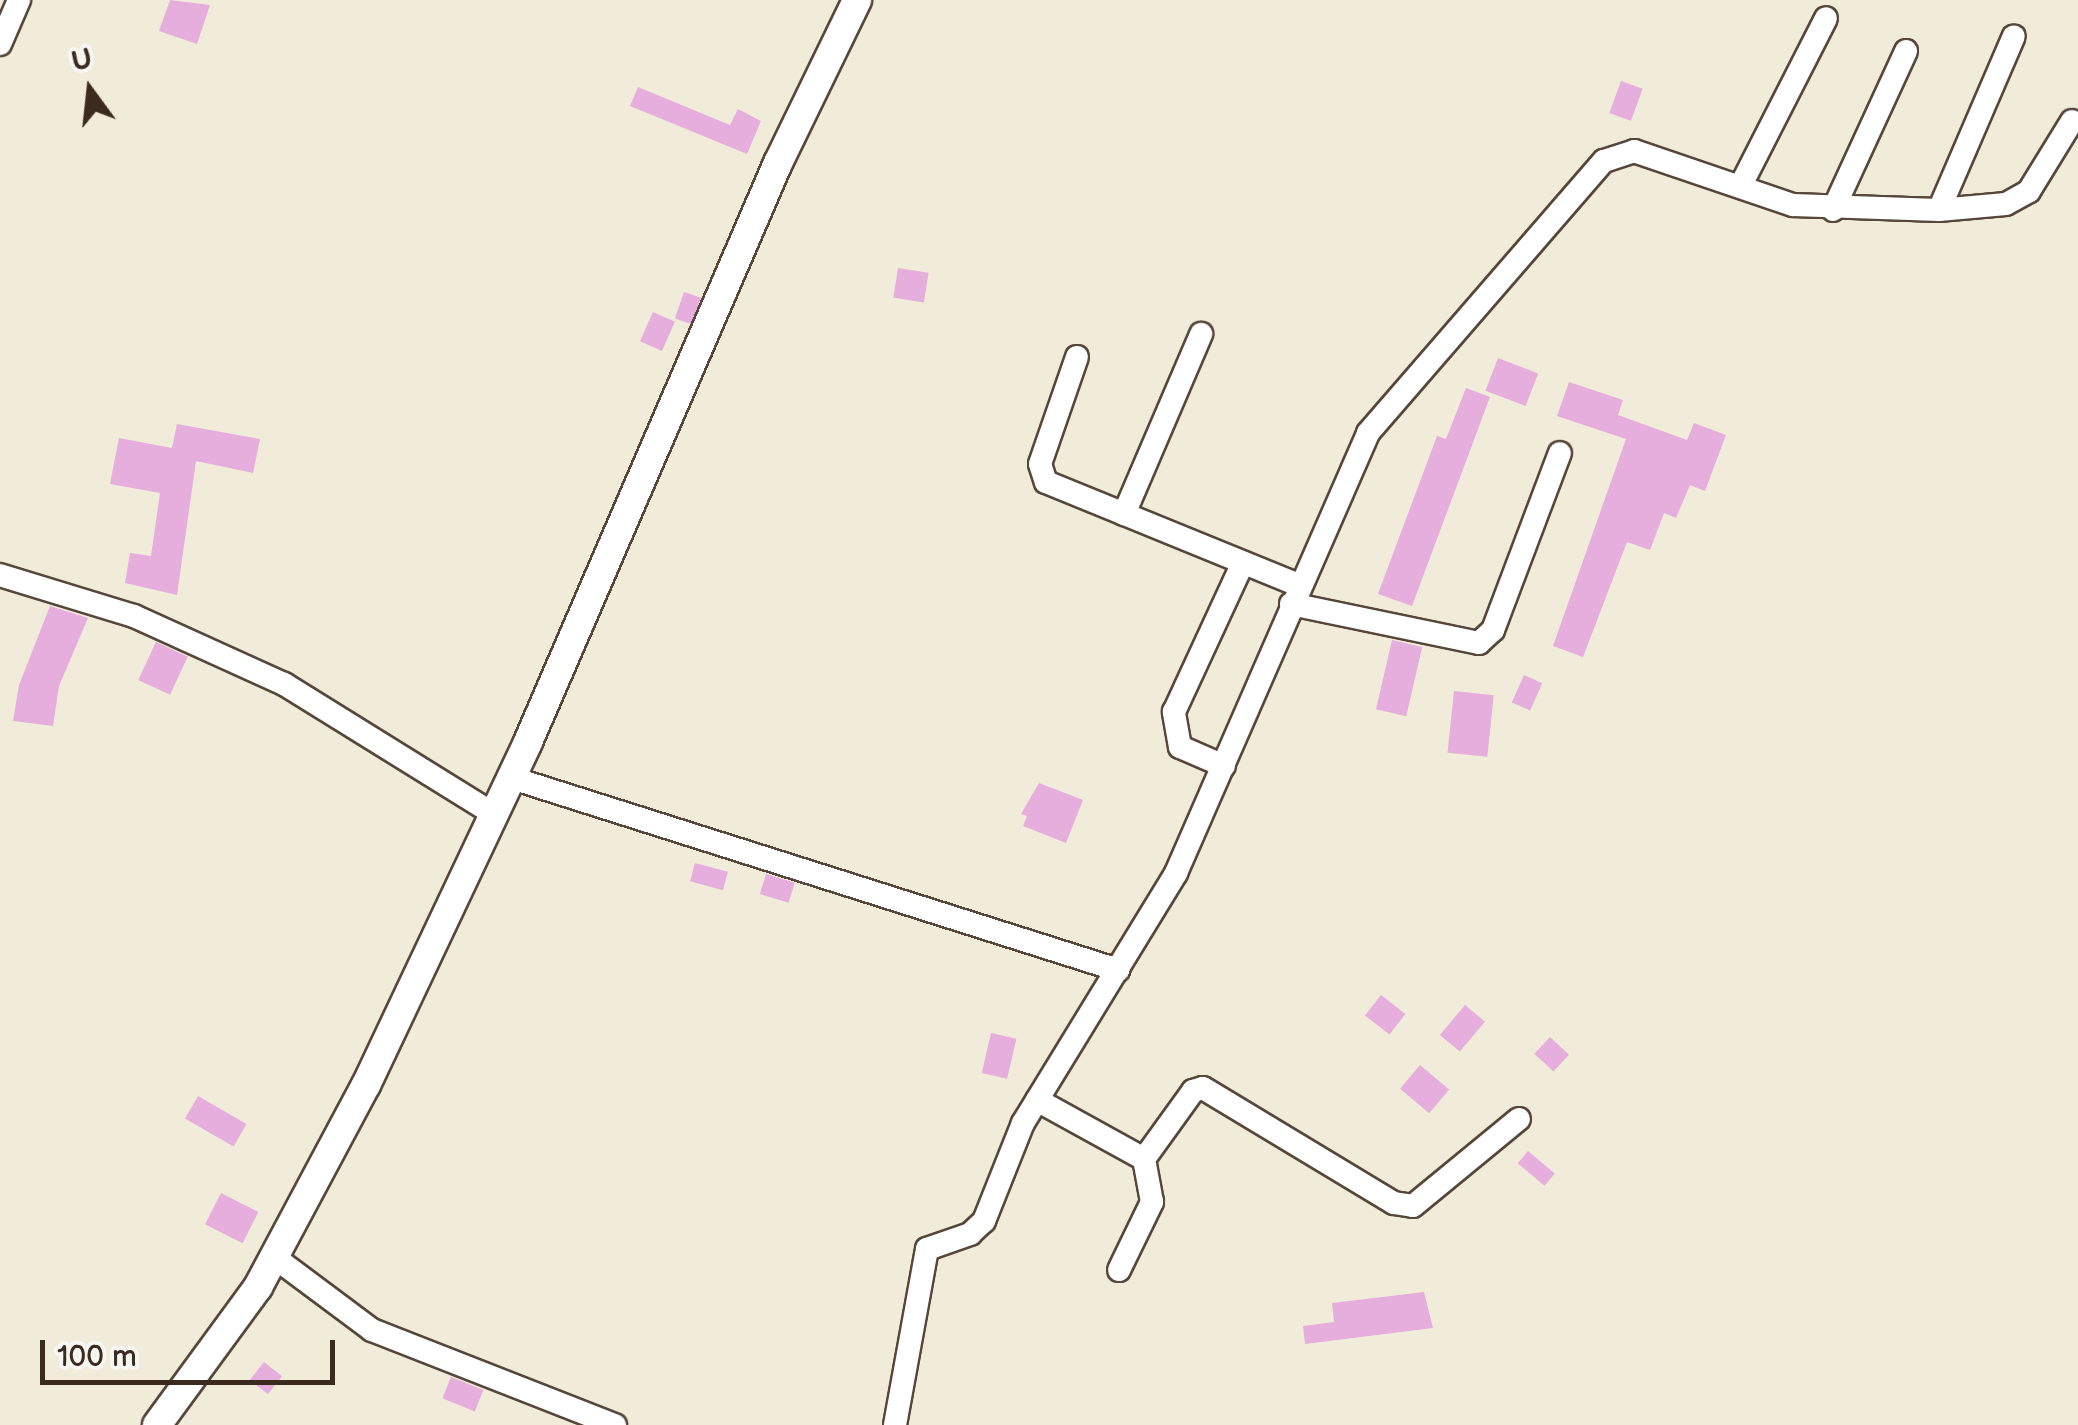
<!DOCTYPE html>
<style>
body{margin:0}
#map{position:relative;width:2078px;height:1425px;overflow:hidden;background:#f1ebda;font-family:"Balsamiq Sans",sans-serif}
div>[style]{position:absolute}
.building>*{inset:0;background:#e6aedc;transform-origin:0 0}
.roads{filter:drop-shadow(2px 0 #56473a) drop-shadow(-2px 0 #56473a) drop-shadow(0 2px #56473a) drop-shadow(0 -2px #56473a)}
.minor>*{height:22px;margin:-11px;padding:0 11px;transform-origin:11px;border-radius:11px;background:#fff}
.major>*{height:28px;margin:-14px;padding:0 14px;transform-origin:14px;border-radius:14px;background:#fff}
span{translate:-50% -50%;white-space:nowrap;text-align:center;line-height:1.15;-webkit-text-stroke:8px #f6f6f2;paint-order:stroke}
.north{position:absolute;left:40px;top:40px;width:100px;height:100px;-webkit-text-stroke:8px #f6f6f2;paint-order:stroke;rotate:345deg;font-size:28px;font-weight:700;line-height:40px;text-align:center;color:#3b2a1e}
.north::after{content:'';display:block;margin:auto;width:35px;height:45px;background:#3b2a1e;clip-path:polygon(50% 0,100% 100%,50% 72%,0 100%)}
.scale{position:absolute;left:40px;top:1340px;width:295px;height:45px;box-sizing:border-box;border:5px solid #3b2a1e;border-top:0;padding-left:12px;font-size:30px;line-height:35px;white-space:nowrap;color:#3b2a1e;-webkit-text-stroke:8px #f6f6f2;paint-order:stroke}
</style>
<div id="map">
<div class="building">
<i style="clip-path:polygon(170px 0,210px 5px,197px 44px,159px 31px)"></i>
<i style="left:1621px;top:81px;width:23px;height:34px;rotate:20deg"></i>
<i style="clip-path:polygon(638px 87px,730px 125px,738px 109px,761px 121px,747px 154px,630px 106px)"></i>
<i style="left:898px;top:268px;width:31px;height:30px;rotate:9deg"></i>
<i style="left:684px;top:292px;width:18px;height:28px;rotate:19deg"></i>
<i style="left:653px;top:312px;width:24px;height:32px;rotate:24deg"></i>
<i style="left:1498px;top:358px;width:43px;height:35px;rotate:21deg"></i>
<i style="clip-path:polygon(1569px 382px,1623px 400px,1618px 415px,1687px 440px,1694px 423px,1726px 435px,1705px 491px,1690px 485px,1676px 518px,1664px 513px,1650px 550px,1627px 542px,1583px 657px,1553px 646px,1626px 439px,1557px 416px)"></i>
<i style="clip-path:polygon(1466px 388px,1490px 397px,1412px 606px,1378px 594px,1437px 436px,1446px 439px)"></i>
<i style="clip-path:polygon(177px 424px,260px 439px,253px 473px,196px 461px,177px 595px,125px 583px,130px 553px,151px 556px,160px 493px,110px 484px,119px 438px,172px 448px)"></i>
<i style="clip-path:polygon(50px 606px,88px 618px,59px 686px,53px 726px,13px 721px,19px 685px)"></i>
<i style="left:1392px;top:640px;width:31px;height:71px;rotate:13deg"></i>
<i style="left:156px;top:642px;width:35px;height:42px;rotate:25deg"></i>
<i style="left:1524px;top:675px;width:20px;height:30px;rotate:24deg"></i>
<i style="left:1454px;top:691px;width:40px;height:62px;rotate:6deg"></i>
<i style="clip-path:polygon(1039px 783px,1083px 800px,1066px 843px,1023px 826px,1027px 816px,1021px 814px)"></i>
<i style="left:695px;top:863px;width:34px;height:19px;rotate:15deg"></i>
<i style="left:766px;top:874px;width:30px;height:21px;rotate:17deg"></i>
<i style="left:1381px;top:995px;width:31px;height:26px;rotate:38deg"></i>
<i style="left:1465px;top:1005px;width:26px;height:39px;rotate:40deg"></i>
<i style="left:991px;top:1033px;width:26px;height:41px;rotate:13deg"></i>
<i style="left:1550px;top:1037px;width:26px;height:23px;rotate:43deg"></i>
<i style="left:1420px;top:1065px;width:38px;height:31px;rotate:40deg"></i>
<i style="left:198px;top:1096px;width:56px;height:26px;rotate:30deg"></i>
<i style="left:1528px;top:1151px;width:35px;height:16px;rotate:40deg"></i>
<i style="left:221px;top:1193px;width:42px;height:35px;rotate:27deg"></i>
<i style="clip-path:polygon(1424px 1292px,1433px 1328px,1305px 1344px,1303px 1326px,1334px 1322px,1332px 1303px)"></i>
<i style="left:264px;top:1362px;width:23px;height:23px;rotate:38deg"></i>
<i style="left:451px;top:1377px;width:35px;height:23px;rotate:22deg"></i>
</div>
<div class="roads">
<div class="minor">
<i style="left:0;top:44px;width:48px;rotate:-66.6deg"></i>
<i style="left:1741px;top:185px;width:187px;rotate:-63deg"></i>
<i style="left:1833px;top:210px;width:175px;rotate:-65.3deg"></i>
<i style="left:1939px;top:210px;width:189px;rotate:-66.7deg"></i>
<i style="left:1077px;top:357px;width:113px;rotate:109.1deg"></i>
<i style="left:1040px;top:464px;width:19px;rotate:72deg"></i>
<i style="left:1046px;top:482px;width:273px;rotate:22.2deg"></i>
<i style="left:1124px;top:514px;width:196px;rotate:-66.8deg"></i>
<i style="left:0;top:575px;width:140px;rotate:17deg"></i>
<i style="left:134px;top:616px;width:165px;rotate:24.4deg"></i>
<i style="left:284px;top:684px;width:248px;rotate:31.8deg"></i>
<i style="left:1291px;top:604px;width:192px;rotate:11.7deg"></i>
<i style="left:1479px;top:643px;width:19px;rotate:-43deg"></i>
<i style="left:1493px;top:630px;width:189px;rotate:-69.3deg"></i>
<i style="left:1224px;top:766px;width:48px;rotate:-156.6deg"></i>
<i style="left:1180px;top:747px;width:36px;rotate:-100deg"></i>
<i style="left:1174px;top:712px;width:164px;rotate:-65.2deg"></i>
<i style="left:512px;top:778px;width:636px;rotate:17.58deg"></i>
<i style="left:1037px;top:1100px;width:122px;rotate:28.9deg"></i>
<i style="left:1144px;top:1159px;width:84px;rotate:-54.2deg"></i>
<i style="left:1193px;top:1091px;width:10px;rotate:-17deg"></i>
<i style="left:1203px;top:1088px;width:223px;rotate:31.1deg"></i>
<i style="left:1394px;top:1203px;width:19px;rotate:9deg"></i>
<i style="left:1413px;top:1206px;width:137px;rotate:-39.4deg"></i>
<i style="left:274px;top:1257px;width:122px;rotate:36.7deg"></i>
<i style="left:372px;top:1330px;width:261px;rotate:21.4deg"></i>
<i style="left:1119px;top:1270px;width:76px;rotate:-64.1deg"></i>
<i style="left:1152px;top:1202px;width:44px;rotate:-100.5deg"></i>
<i style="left:895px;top:1425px;width:179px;rotate:-79.7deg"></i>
<i style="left:927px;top:1249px;width:46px;rotate:-19.2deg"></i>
<i style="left:970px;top:1234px;width:19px;rotate:-43deg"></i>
<i style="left:984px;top:1221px;width:105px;rotate:-68.3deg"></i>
<i style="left:1023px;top:1123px;width:293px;rotate:-58.5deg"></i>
<i style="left:1176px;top:873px;width:480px;rotate:-66.4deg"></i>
<i style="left:1368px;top:433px;width:360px;rotate:-49.1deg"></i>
<i style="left:1604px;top:161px;width:32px;rotate:-18deg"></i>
<i style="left:1634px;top:151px;width:168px;rotate:18.8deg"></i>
<i style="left:1793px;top:205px;width:146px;rotate:2deg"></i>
<i style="left:1939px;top:210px;width:67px;rotate:-5.1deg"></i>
<i style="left:2006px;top:204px;width:26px;rotate:-29deg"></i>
<i style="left:2029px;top:191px;width:82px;rotate:-58.4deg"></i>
</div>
<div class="major">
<i style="left:157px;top:1425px;width:171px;rotate:-53.8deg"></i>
<i style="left:258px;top:1287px;width:229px;rotate:-61.9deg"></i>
<i style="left:366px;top:1085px;width:379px;rotate:-64.7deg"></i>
<i style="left:528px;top:742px;width:631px;rotate:-66.65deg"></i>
<i style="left:778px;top:163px;width:181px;rotate:-64.1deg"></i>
</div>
</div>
<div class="north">U</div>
<div class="scale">100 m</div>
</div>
